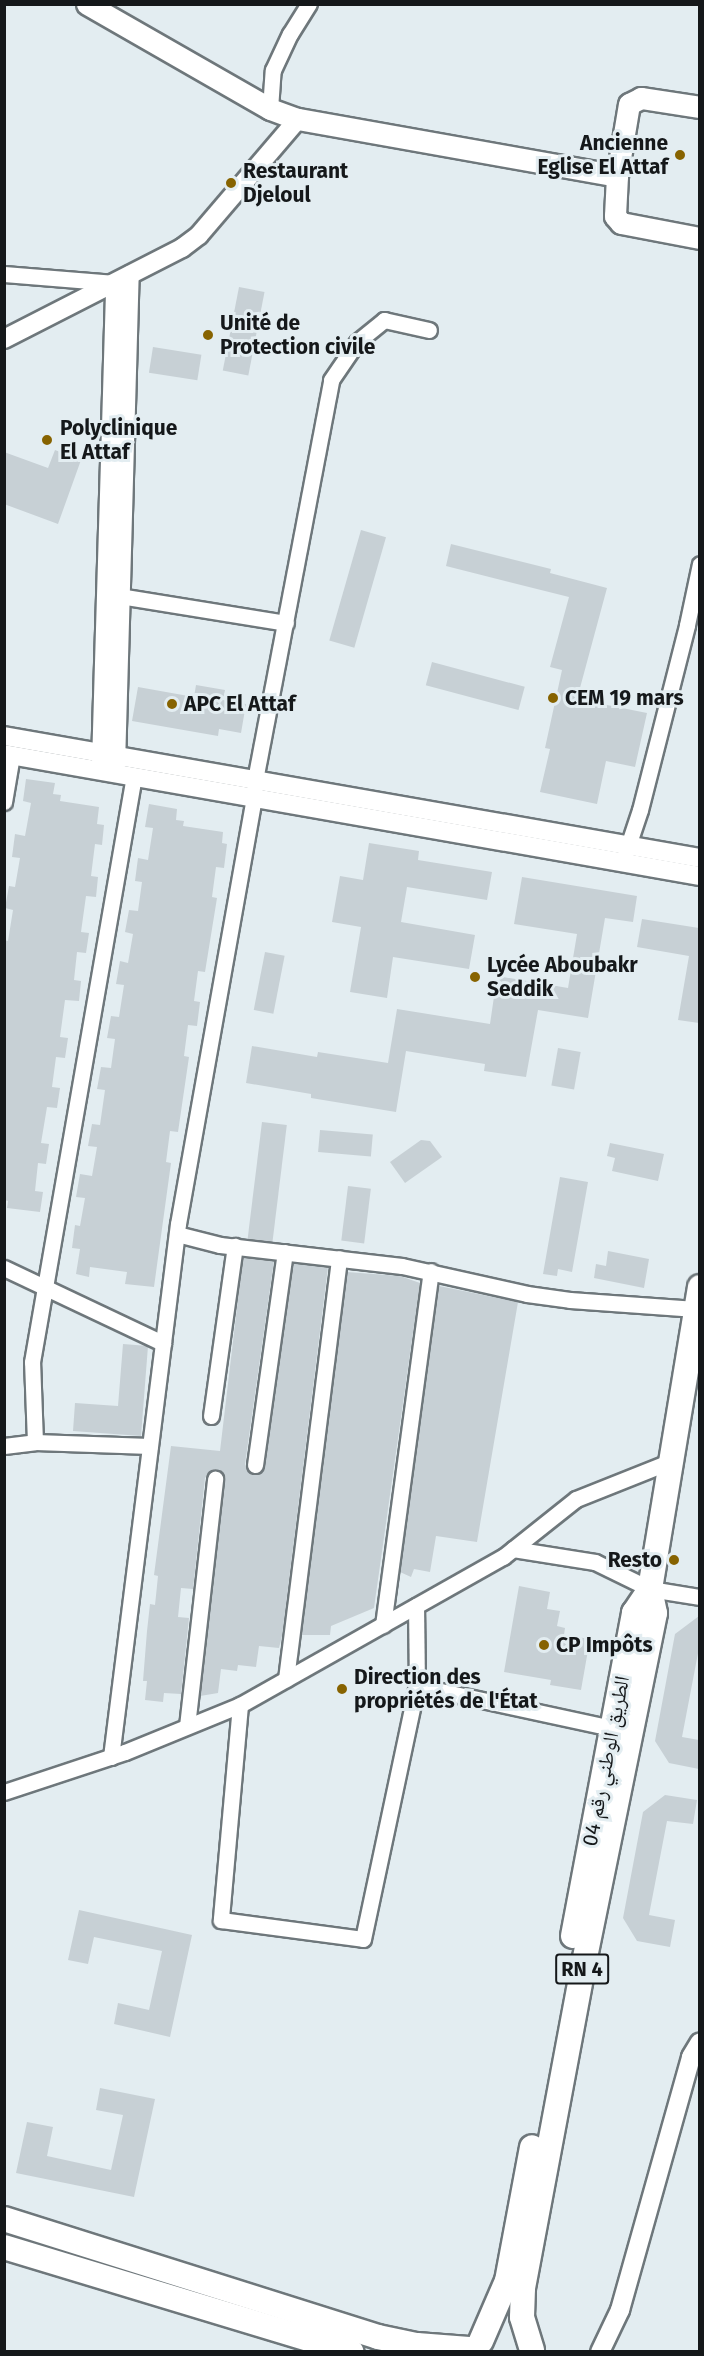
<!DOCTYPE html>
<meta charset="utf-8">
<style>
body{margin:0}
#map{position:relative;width:704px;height:2356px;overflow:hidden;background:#e3edf1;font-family:"Fira Sans","Noto Naskh Arabic",sans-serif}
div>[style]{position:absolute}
.building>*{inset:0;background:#c7d0d5;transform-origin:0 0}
.roads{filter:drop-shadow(2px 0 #6e777b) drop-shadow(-2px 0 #6e777b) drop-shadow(0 2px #6e777b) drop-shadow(0 -2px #6e777b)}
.minor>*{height:15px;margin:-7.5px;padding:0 7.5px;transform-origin:7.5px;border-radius:7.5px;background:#fff}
.tertiary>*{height:18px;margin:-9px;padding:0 9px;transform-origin:9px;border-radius:9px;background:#fff}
.secondary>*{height:21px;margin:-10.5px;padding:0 10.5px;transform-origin:10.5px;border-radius:10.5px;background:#fff}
.primary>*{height:24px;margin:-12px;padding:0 12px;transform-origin:12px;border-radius:12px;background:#fff}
.trunk>*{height:24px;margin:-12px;padding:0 12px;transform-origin:12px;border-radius:12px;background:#fff}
.dots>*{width:16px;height:16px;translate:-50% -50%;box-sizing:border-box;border:3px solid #e3edf1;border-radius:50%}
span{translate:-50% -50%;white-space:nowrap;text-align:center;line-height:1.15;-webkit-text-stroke:6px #e3edf1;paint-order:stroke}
.shield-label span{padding:2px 4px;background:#e3edf1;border:2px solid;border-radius:4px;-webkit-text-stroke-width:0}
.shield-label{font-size:20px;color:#15181a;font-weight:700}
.poi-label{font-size:21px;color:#15181a;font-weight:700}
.right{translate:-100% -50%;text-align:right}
.left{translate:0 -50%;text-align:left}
.street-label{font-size:21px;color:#15181a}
.frame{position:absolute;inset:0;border:6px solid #15181a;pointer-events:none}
</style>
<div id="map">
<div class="building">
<i style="left:239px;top:287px;width:26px;height:85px;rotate:11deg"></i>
<i style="left:153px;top:347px;width:49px;height:26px;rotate:9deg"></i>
<i style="clip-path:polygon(55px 450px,81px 460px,58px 524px,4px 504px,4px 452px,48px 468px)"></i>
<i style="left:361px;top:530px;width:26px;height:115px;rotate:16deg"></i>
<i style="clip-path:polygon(451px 544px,551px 569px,550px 573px,607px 588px,577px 699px,647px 713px,635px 767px,606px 761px,597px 804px,540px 792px,550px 749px,545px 748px,562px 670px,550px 667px,569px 597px,446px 566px)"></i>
<i style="left:432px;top:662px;width:96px;height:24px;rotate:15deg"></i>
<i style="clip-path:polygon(196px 685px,225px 690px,223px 700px,246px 704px,241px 733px,219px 729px,218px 736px,132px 721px,138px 687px,194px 697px)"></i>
<i style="clip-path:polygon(26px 779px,55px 783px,53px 794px,61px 795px,60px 801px,99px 807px,97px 824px,104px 825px,102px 845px,95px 844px,91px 876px,98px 877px,96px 897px,86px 896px,81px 932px,89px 933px,86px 953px,77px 952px,74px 980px,81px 981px,79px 1001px,65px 1000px,60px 1037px,68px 1038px,65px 1058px,56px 1057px,52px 1087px,60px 1088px,57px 1108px,47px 1107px,41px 1143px,49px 1144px,46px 1164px,38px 1163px,35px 1191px,43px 1192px,40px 1212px,7px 1208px,8px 1201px,4px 1200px,4px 940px,8px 941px,13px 910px,5px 908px,9px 886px,15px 887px,20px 858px,12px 857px,15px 834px,25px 836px,31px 803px,23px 801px)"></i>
<i style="clip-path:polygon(149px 804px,177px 809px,176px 820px,184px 821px,183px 826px,223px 832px,222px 843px,227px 844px,224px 868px,216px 867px,212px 897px,217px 898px,205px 972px,198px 971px,194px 1001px,200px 1002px,197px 1026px,188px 1025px,184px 1056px,189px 1057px,178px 1132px,170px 1131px,166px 1162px,171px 1163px,154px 1287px,125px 1284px,127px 1272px,90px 1267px,89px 1277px,76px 1274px,80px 1249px,72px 1248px,75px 1225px,80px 1226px,85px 1198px,76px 1197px,80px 1174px,92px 1176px,97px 1147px,88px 1146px,92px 1124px,100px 1125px,105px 1090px,97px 1089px,101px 1067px,111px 1068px,115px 1039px,107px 1038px,111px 1016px,119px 1017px,124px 985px,116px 984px,120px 961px,128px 963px,133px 934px,125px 932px,129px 910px,138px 911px,142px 882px,135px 881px,138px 858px,148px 860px,153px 828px,145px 827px)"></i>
<i style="clip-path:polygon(369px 843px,419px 851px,418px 860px,492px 872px,487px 900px,407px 887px,401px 922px,475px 935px,469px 969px,393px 957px,387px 998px,350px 992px,361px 927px,332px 922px,340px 876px,363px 880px)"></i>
<i style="clip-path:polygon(522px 877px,637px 896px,633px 922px,605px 918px,588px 1018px,538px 1010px,526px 1077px,484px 1071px,485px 1064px,406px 1051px,396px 1112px,311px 1098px,311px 1094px,246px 1083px,252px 1046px,317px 1057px,318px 1052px,388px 1063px,397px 1009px,490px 1024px,497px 976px,568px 988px,577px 934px,514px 924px)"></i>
<i style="clip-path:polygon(642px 919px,699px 928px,699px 1023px,678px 1020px,689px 956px,637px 947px)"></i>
<i style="left:265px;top:952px;width:20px;height:59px;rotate:11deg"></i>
<i style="left:558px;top:1048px;width:23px;height:38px;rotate:10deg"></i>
<i style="left:262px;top:1122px;width:25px;height:118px;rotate:7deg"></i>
<i style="left:320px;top:1130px;width:53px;height:22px;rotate:5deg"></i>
<i style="clip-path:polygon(421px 1140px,430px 1141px,442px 1157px,405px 1183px,390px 1162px)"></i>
<i style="clip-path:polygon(610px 1143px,664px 1154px,658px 1181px,612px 1171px,615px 1158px,607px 1156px)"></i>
<i style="clip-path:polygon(560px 1177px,588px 1182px,572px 1272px,558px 1269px,557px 1276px,543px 1274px)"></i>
<i style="left:348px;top:1186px;width:23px;height:55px;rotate:7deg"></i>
<i style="clip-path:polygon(608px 1251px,649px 1259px,644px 1288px,594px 1278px,596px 1264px,606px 1266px)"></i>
<i style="clip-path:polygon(243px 1257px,274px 1261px,245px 1464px,249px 1472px,254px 1475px,262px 1471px,265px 1466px,293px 1263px,328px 1267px,282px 1636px,279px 1648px,259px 1646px,256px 1667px,238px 1665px,237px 1671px,221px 1669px,218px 1693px,200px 1696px,225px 1480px,221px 1472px,212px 1470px,205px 1478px,193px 1589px,181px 1588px,178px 1617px,189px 1618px,181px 1694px,164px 1693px,163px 1702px,145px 1700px,147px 1681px,143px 1681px,147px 1631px,150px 1604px,155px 1605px,158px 1576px,154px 1575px,171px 1446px,220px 1451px)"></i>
<i style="clip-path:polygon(347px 1272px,400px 1276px,420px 1283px,374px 1608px,331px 1626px,330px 1635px,301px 1635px)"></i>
<i style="clip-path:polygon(439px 1286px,518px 1302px,477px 1542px,436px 1536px,430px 1572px,414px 1569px,411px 1577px,400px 1572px)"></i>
<i style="clip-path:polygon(123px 1344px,148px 1346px,141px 1436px,73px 1431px,75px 1403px,118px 1406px)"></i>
<i style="clip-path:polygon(519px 1586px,550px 1592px,547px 1609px,560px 1611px,557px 1626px,565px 1628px,564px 1635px,590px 1639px,581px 1690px,550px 1685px,551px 1680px,504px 1672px)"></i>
<i style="clip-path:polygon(699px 1616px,699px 1648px,682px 1737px,699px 1740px,699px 1769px,669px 1763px,655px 1741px,675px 1634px)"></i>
<i style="clip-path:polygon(665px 1795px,697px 1800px,693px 1824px,667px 1821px,649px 1915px,675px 1920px,670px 1947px,637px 1941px,623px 1918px,643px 1812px)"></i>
<i style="clip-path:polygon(79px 1910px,192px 1935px,170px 2037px,114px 2024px,118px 2003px,149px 2010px,162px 1951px,94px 1937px,88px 1964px,68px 1960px)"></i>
<i style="clip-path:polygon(100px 2088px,155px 2099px,134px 2197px,16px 2173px,27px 2122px,53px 2127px,47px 2156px,111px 2170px,123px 2115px,96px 2110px)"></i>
</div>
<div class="roads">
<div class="minor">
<i style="left:270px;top:109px;width:39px;rotate:-86deg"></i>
<i style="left:273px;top:70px;width:40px;rotate:-65deg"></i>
<i style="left:290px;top:34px;width:36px;rotate:-58deg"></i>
<i style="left:4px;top:274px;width:111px;rotate:4.6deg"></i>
<i style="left:120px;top:596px;width:168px;rotate:9.2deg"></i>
<i style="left:4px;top:802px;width:48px;rotate:-80.3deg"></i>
<i style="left:625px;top:855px;width:47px;rotate:-71.6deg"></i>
<i style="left:640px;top:810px;width:191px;rotate:-75.7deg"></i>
<i style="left:687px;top:625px;width:62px;rotate:-78deg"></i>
<i style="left:177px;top:1234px;width:44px;rotate:14.3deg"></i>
<i style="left:220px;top:1245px;width:183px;rotate:6.6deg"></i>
<i style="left:402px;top:1266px;width:128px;rotate:12.6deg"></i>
<i style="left:527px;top:1294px;width:43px;rotate:7.9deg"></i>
<i style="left:570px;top:1300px;width:126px;rotate:4.1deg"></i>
<i style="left:4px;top:1268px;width:176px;rotate:25.3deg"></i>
<i style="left:211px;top:1416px;width:172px;rotate:-82deg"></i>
<i style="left:35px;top:1442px;width:80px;rotate:-92.1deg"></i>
<i style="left:32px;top:1362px;width:595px;rotate:-80.13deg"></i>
<i style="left:4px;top:1446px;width:31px;rotate:-7deg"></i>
<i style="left:35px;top:1442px;width:115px;rotate:2deg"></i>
<i style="left:255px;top:1465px;width:215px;rotate:-82deg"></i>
<i style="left:513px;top:1549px;width:83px;rotate:9deg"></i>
<i style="left:595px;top:1562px;width:61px;rotate:26.1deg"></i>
<i style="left:650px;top:1589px;width:51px;rotate:9.1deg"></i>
<i style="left:383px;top:1625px;width:357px;rotate:-82.3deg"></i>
<i style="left:286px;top:1679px;width:424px;rotate:-82.8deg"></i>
<i style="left:417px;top:1686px;width:198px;rotate:12.2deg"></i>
<i style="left:240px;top:1705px;width:216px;rotate:95.1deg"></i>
<i style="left:221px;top:1920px;width:143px;rotate:7.6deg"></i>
<i style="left:363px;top:1939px;width:259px;rotate:-78deg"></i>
<i style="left:417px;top:1686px;width:80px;rotate:-90.7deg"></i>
<i style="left:187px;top:1726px;width:249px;rotate:-83.5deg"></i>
<i style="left:111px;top:1757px;width:537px;rotate:-82.84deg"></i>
<i style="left:178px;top:1224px;width:433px;rotate:-79.9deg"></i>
<i style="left:254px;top:798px;width:18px;rotate:-87deg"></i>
<i style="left:255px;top:780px;width:407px;rotate:-79.2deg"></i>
<i style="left:331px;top:380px;width:46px;rotate:-55.6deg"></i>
<i style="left:357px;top:342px;width:35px;rotate:-39deg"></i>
<i style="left:384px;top:320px;width:46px;rotate:12.5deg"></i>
<i style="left:4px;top:1792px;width:127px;rotate:-18.3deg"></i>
<i style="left:125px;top:1752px;width:124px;rotate:-22.2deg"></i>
<i style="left:240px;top:1705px;width:302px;rotate:-29.4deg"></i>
<i style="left:503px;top:1557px;width:93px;rotate:-38.5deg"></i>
<i style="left:576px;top:1499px;width:100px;rotate:-21.7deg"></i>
</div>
<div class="tertiary">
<i style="left:4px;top:339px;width:200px;rotate:-27.1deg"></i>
<i style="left:182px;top:248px;width:21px;rotate:-37deg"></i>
<i style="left:199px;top:235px;width:153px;rotate:-49.5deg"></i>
<i style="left:4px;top:736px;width:707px;rotate:9.94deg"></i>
<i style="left:4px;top:754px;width:707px;rotate:9.94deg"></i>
<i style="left:101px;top:764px;width:481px;rotate:-88.3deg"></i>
<i style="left:116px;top:765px;width:490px;rotate:-88.4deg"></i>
<i style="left:600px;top:2352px;width:47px;rotate:-64.5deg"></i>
<i style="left:620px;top:2310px;width:263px;rotate:-74.3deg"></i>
<i style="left:691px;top:2057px;width:17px;rotate:-59deg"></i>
</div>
<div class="secondary">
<i style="left:87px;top:4px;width:211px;rotate:29.8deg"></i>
<i style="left:270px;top:109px;width:30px;rotate:20deg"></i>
<i style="left:298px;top:119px;width:324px;rotate:10.1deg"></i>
<i style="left:700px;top:107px;width:60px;rotate:-171.3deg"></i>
<i style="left:641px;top:98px;width:13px;rotate:153deg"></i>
<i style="left:629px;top:104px;width:73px;rotate:99.5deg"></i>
<i style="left:617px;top:176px;width:40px;rotate:92.9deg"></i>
<i style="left:615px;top:216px;width:9px;rotate:49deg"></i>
<i style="left:621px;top:223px;width:80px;rotate:10.8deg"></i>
</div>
<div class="primary">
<i style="left:573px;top:1936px;width:329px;rotate:-79.3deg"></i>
<i style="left:634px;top:1613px;width:29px;rotate:-56deg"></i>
<i style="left:481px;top:2341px;width:65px;rotate:-66.6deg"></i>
<i style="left:507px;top:2281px;width:136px;rotate:-79.4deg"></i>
<i style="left:532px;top:2350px;width:34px;rotate:-107deg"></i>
<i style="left:522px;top:2317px;width:29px;rotate:-88deg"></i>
<i style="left:523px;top:2288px;width:316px;rotate:-79.4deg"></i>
<i style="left:581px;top:1977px;width:371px;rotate:-78.5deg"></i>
<i style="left:655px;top:1613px;width:25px;rotate:-102deg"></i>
<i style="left:650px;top:1589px;width:306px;rotate:-80.6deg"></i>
</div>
<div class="trunk">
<i style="left:4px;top:2219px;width:392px;rotate:17.5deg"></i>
<i style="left:378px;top:2337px;width:40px;rotate:12deg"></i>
<i style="left:417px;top:2345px;width:52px;rotate:4.4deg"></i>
<i style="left:4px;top:2247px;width:363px;rotate:16.8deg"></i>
</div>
</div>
<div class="dots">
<i style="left:680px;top:155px;background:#876300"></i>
<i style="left:231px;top:183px;background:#876300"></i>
<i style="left:208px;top:335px;background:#876300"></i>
<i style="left:47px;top:440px;background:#876300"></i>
<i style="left:553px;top:698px;background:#876300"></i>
<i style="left:172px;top:704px;background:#876300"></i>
<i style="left:475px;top:977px;background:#876300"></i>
<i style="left:674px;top:1560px;background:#876300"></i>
<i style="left:544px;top:1645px;background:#876300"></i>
<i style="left:342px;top:1689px;background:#876300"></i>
</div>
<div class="shield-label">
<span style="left:582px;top:1969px">RN 4</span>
</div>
<div class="poi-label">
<span class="right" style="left:668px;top:155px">Ancienne<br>Eglise El Attaf</span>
<span class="left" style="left:243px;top:183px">Restaurant<br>Djeloul</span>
<span class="left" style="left:220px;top:335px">Unité de<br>Protection civile</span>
<span class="left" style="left:60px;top:440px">Polyclinique<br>El Attaf</span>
<span class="left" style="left:565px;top:698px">CEM 19 mars</span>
<span class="left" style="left:184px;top:704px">APC El Attaf</span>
<span class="left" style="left:487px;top:977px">Lycée Aboubakr<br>Seddik</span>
<span class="right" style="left:662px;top:1560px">Resto</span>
<span class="left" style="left:556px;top:1645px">CP Impôts</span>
<span class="left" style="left:354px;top:1689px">Direction des<br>propriétés de l'État</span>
</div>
<div class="street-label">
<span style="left:606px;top:1761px;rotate:-79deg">الطريق الوطني رقم 04</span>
</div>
<div class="frame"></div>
</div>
